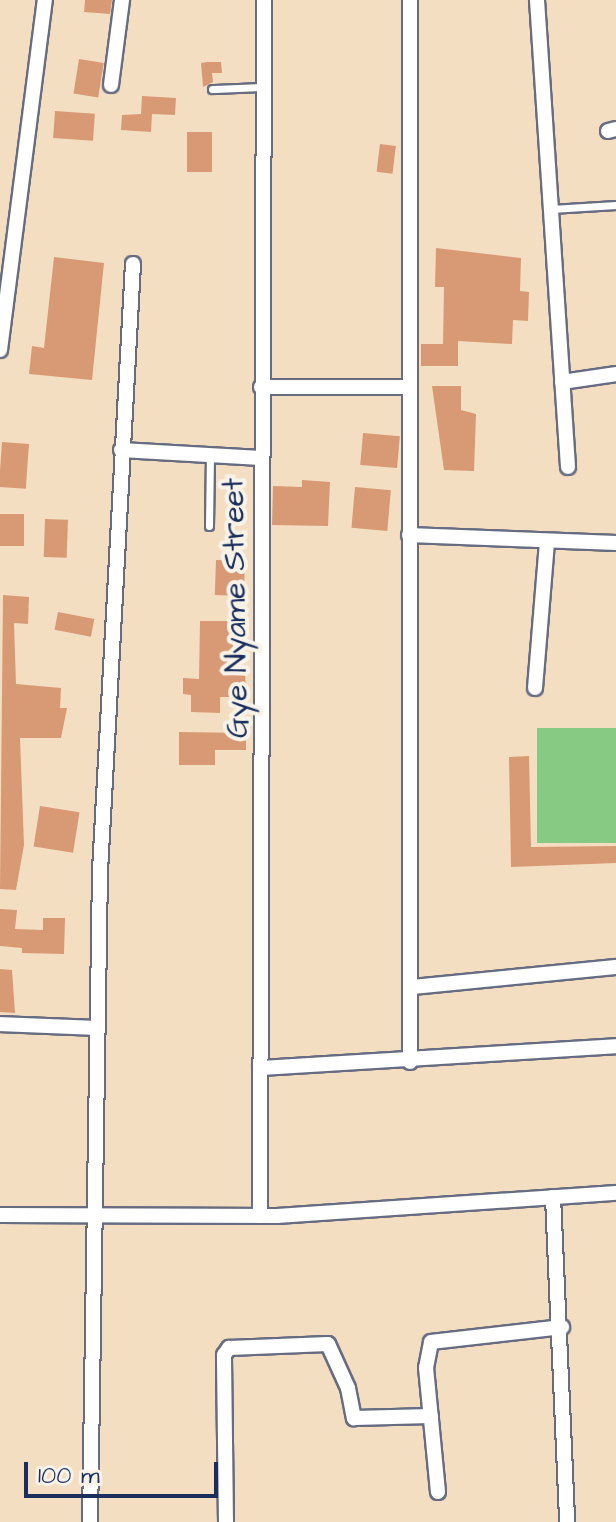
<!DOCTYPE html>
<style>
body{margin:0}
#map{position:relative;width:616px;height:1522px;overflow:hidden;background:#f4dec1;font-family:"Architects Daughter",sans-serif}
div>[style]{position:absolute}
.green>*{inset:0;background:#86ca83;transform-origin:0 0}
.building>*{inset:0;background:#d89a75;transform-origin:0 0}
.roads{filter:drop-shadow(2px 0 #676c81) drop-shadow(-2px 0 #676c81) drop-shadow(0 2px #676c81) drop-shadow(0 -2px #676c81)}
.service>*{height:7px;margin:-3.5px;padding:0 3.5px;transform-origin:3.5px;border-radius:3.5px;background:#fff}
.minor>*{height:14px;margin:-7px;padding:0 7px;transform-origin:7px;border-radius:7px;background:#fff}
span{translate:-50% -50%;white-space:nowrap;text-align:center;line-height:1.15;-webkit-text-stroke:8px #f7f3e8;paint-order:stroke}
.street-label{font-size:30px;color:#1b2f5e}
.scale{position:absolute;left:24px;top:1462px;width:194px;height:36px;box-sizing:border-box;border:4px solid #1b2f5e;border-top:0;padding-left:10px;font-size:24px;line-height:28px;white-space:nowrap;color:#1b2f5e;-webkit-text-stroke:6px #f7f3e8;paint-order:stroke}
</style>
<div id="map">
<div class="green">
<i style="left:537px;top:728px;width:79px;height:115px"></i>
</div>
<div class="building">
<i style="clip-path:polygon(85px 0,112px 0,110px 14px,84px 12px)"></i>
<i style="left:79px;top:59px;width:25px;height:35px;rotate:9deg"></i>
<i style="clip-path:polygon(207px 62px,221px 62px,222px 73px,212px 73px,213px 82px,203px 87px,201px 63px)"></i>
<i style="clip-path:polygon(142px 96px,176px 98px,175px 115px,152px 114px,151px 132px,121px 130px,122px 115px,141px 114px)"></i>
<i style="left:55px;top:111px;width:40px;height:27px;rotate:4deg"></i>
<i style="left:187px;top:132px;width:25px;height:40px"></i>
<i style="left:380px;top:144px;width:16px;height:28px;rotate:7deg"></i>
<i style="clip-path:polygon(436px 248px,521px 258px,520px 291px,529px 292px,528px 321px,513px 320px,512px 344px,458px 341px,458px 366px,421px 366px,421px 344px,443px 344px,444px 287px,435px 287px)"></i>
<i style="clip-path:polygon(54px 257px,104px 263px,92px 380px,29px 374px,32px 346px,44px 348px)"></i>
<i style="clip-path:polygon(432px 386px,461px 386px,461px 410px,476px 414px,474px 471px,444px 470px)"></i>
<i style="left:363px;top:433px;width:37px;height:32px;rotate:5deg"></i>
<i style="left:2px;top:442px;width:27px;height:45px;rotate:4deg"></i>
<i style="clip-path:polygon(302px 480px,330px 482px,328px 526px,272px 525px,273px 486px,302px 487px)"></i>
<i style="left:355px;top:487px;width:36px;height:41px;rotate:5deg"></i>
<i style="left:0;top:514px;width:24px;height:32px"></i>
<i style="left:45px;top:519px;width:23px;height:38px;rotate:2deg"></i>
<i style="left:216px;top:560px;width:29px;height:35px;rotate:2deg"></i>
<i style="clip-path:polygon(3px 595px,29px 597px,28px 624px,14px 623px,16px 684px,61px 688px,60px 708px,67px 708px,61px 738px,20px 738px,24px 845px,16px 890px,0 889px)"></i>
<i style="left:58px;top:612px;width:37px;height:18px;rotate:11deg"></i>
<i style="clip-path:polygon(200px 621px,233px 621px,233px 669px,245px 669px,246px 697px,220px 697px,220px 713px,191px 712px,191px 695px,183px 694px,183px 678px,199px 679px)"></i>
<i style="clip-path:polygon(179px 732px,246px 733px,246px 750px,215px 750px,215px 765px,179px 765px)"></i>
<i style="clip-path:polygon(529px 756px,531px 847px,616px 846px,616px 863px,511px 867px,509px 757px)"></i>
<i style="left:40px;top:806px;width:40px;height:41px;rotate:9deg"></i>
<i style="clip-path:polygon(0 909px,17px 910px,15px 929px,43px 930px,43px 918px,65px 918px,64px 954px,22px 953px,22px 948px,0 946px)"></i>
<i style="clip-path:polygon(0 969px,12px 970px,15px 1013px,0 1012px)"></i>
</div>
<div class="roads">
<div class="service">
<i style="left:212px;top:89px;width:52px;rotate:-2.2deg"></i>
<i style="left:551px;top:209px;width:65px;rotate:-3.5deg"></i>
<i style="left:209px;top:526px;width:71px;rotate:-89.2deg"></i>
</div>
<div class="minor">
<i style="left:537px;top:0;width:468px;rotate:86.2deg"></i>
<i style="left:111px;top:85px;width:86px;rotate:-82.6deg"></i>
<i style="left:608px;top:131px;width:8px;rotate:-14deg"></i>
<i style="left:0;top:350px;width:353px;rotate:-82.7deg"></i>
<i style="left:562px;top:382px;width:55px;rotate:-8.4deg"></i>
<i style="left:261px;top:387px;width:147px"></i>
<i style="left:121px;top:450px;width:140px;rotate:3.3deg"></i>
<i style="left:409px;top:535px;width:207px;rotate:2.2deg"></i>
<i style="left:535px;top:688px;width:145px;rotate:-85.3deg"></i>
<i style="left:412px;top:987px;width:205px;rotate:-5.6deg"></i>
<i style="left:0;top:1024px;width:97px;rotate:2.4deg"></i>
<i style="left:410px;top:1062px;width:1062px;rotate:-90deg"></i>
<i style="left:260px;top:1068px;width:357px;rotate:-3.5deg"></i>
<i style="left:553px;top:1197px;width:325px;rotate:87.5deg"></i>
<i style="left:0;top:1215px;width:277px;rotate:0.2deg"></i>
<i style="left:277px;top:1216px;width:340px;rotate:-3.9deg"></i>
<i style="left:260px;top:1216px;width:1216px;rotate:-89.81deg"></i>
<i style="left:438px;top:1492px;width:125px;rotate:-95.5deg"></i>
<i style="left:426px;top:1368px;width:26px;rotate:-79deg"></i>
<i style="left:431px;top:1342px;width:132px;rotate:-6.5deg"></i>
<i style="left:90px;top:1522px;width:651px;rotate:-89.12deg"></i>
<i style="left:100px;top:871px;width:608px;rotate:-86.89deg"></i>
<i style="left:226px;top:1522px;width:167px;rotate:-90.7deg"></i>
<i style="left:224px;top:1355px;width:9px;rotate:-54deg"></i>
<i style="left:229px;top:1348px;width:99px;rotate:-2.3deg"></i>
<i style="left:328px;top:1344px;width:48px;rotate:65.6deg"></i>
<i style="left:348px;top:1388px;width:31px;rotate:79deg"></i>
<i style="left:354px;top:1418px;width:77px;rotate:-1.5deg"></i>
</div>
</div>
<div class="street-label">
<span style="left:236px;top:608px;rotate:-91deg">Gye Nyame Street</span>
</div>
<div class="scale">100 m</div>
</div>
